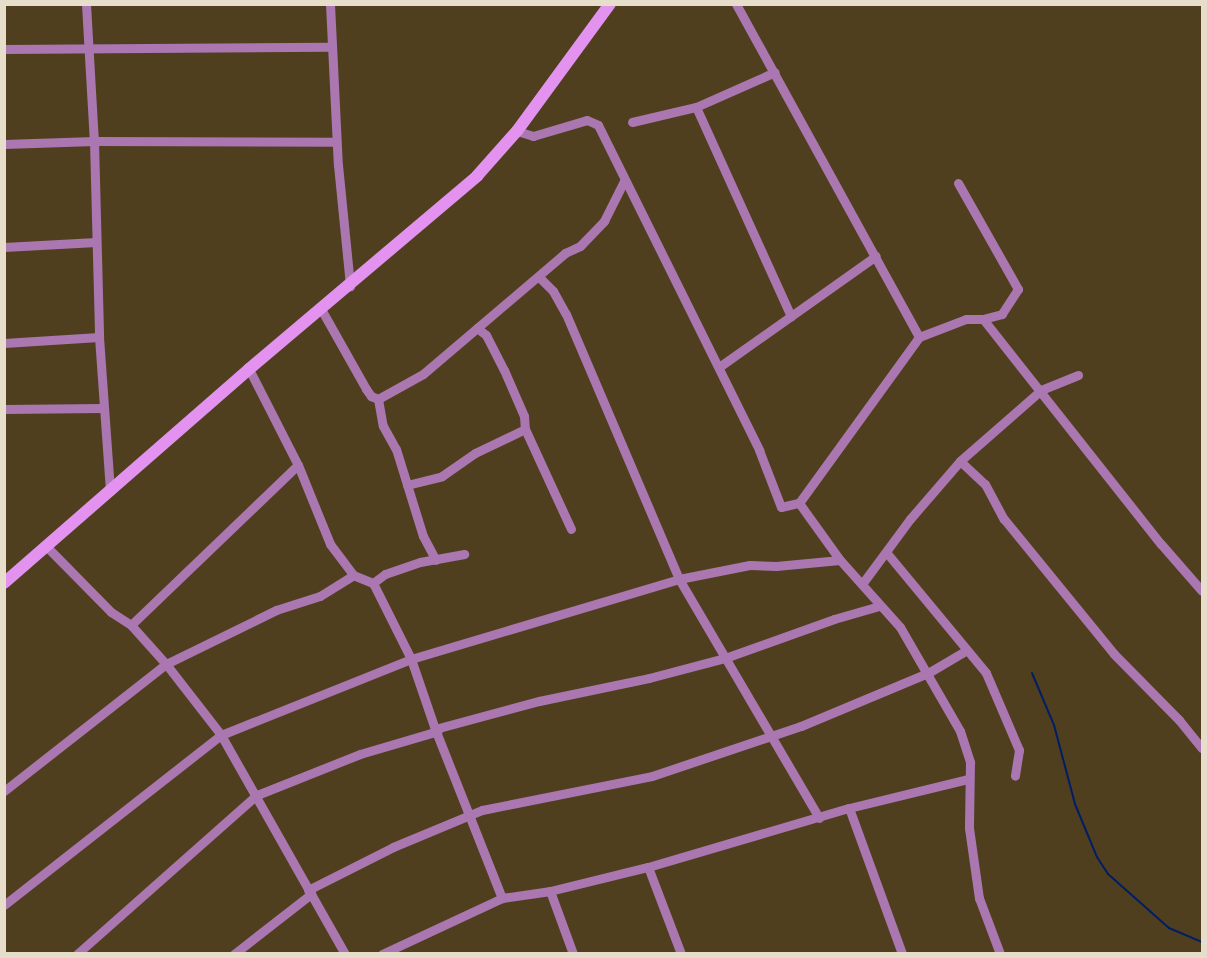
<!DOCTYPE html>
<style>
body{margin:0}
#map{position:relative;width:1207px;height:958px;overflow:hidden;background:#503f1f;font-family:"Work Sans",sans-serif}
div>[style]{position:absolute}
.stream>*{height:2px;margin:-1px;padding:0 1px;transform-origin:1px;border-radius:1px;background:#001d66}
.street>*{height:9px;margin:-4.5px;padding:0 4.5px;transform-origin:4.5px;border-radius:4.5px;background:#aa77b1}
.secondary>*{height:12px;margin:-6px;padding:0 6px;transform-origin:6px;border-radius:6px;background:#e393ef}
span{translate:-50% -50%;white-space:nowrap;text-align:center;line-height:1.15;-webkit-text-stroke:4.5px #453414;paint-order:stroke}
.frame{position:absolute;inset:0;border:6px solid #e7ddcb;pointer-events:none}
</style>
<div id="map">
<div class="stream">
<i style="left:1032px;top:673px;width:56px;rotate:67.1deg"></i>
<i style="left:1054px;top:725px;width:82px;rotate:75.1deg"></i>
<i style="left:1075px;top:804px;width:57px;rotate:67.5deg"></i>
<i style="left:1097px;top:857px;width:20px;rotate:57deg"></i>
<i style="left:1108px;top:874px;width:81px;rotate:41.5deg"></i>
<i style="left:1169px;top:928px;width:36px;rotate:23deg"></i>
</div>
<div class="street">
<i style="left:86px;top:4px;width:137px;rotate:86.7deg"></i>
<i style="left:94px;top:141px;width:196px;rotate:88.5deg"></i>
<i style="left:99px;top:337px;width:155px;rotate:85.9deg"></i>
<i style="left:330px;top:4px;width:161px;rotate:87.2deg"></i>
<i style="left:338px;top:165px;width:122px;rotate:84.3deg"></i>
<i style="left:736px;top:4px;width:380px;rotate:61.2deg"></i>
<i style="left:4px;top:49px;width:326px;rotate:-0.4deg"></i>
<i style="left:696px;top:107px;width:230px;rotate:65.6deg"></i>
<i style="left:632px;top:122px;width:66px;rotate:-13.2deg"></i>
<i style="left:696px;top:107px;width:86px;rotate:-23.9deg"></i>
<i style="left:517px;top:131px;width:17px;rotate:17deg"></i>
<i style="left:533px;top:136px;width:56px;rotate:-16.5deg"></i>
<i style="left:587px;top:120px;width:12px;rotate:24deg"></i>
<i style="left:598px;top:125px;width:363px;rotate:63.6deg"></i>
<i style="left:759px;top:450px;width:61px;rotate:68.9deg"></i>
<i style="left:781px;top:507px;width:18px;rotate:-13deg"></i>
<i style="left:799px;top:503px;width:205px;rotate:-54.1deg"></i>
<i style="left:919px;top:337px;width:50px;rotate:-21deg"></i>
<i style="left:966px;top:319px;width:17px"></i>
<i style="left:983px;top:319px;width:287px;rotate:51.7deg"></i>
<i style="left:1161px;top:544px;width:62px;rotate:48.9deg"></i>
<i style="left:4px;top:144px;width:90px;rotate:-1.9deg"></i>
<i style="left:94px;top:141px;width:242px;rotate:0.2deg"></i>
<i style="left:958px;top:183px;width:122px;rotate:60.5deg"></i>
<i style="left:1018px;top:289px;width:30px;rotate:123deg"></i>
<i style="left:1002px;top:314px;width:20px;rotate:165deg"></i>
<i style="left:4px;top:247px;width:92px;rotate:-3.1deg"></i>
<i style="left:539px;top:277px;width:20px;rotate:45deg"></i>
<i style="left:553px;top:291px;width:26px;rotate:61deg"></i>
<i style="left:566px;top:314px;width:288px;rotate:66.9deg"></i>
<i style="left:679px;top:579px;width:277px;rotate:59.6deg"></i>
<i style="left:321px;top:309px;width:92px;rotate:60.6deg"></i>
<i style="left:366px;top:389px;width:9px;rotate:54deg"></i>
<i style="left:371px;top:396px;width:8px;rotate:23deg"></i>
<i style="left:477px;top:328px;width:11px;rotate:38deg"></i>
<i style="left:486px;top:335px;width:39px;rotate:63deg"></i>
<i style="left:504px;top:370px;width:50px;rotate:66.5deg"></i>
<i style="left:524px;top:416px;width:13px;rotate:86deg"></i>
<i style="left:525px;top:429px;width:110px;rotate:65.3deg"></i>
<i style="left:4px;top:343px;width:95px;rotate:-3.6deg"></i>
<i style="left:719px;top:367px;width:192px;rotate:-35.3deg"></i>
<i style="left:249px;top:369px;width:108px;rotate:63deg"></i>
<i style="left:298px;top:465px;width:85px;rotate:67.9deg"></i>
<i style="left:330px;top:544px;width:39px;rotate:53deg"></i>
<i style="left:353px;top:575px;width:22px;rotate:22deg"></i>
<i style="left:373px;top:583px;width:85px;rotate:63.4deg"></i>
<i style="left:411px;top:659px;width:74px;rotate:71.1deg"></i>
<i style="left:435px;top:729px;width:182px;rotate:68.4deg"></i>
<i style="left:378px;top:399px;width:51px;rotate:-29.1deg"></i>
<i style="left:423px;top:374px;width:187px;rotate:-40.4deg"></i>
<i style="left:565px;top:253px;width:17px;rotate:-25deg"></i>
<i style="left:580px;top:246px;width:35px;rotate:-46deg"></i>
<i style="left:604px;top:221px;width:45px;rotate:-63.4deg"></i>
<i style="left:378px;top:399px;width:27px;rotate:80deg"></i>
<i style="left:383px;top:426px;width:26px;rotate:61deg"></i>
<i style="left:396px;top:449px;width:91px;rotate:72.8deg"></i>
<i style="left:423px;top:536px;width:27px;rotate:62deg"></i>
<i style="left:4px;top:409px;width:98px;rotate:-0.6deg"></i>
<i style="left:960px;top:461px;width:34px;rotate:43deg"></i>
<i style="left:985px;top:484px;width:40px;rotate:62deg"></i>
<i style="left:1004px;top:519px;width:174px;rotate:50.8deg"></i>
<i style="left:1114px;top:654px;width:93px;rotate:45.4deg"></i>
<i style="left:1179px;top:720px;width:36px;rotate:51deg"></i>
<i style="left:407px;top:485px;width:36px;rotate:-14deg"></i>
<i style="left:442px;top:476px;width:40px;rotate:-34.9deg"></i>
<i style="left:475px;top:453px;width:55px;rotate:-25.6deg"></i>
<i style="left:799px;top:503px;width:70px;rotate:54.3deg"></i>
<i style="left:840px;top:560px;width:90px;rotate:48.2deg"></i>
<i style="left:900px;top:627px;width:120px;rotate:60deg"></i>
<i style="left:960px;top:731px;width:33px;rotate:72deg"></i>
<i style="left:970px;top:762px;width:66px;rotate:90.9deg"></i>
<i style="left:969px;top:828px;width:71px;rotate:81.9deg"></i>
<i style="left:979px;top:898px;width:60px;rotate:69.4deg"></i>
<i style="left:47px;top:547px;width:91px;rotate:45.4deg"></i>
<i style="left:111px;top:612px;width:24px;rotate:33deg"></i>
<i style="left:131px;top:625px;width:52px;rotate:48.1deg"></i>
<i style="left:166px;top:664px;width:90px;rotate:52.2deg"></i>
<i style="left:221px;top:735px;width:252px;rotate:60.5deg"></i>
<i style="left:886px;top:552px;width:157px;rotate:50.4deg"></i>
<i style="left:986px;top:673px;width:84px;rotate:66.8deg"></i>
<i style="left:1019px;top:750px;width:26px;rotate:99deg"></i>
<i style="left:373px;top:583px;width:15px;rotate:-37deg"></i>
<i style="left:385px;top:574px;width:37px;rotate:-19deg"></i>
<i style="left:420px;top:562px;width:45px;rotate:-10.3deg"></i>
<i style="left:862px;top:584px;width:81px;rotate:-53.6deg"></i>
<i style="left:910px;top:519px;width:77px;rotate:-49.2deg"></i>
<i style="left:960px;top:461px;width:108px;rotate:-41.2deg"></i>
<i style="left:1041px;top:390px;width:40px;rotate:-22deg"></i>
<i style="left:131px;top:625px;width:231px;rotate:-43.8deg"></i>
<i style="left:435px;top:729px;width:108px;rotate:-15.1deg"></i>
<i style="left:539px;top:701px;width:112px;rotate:-11.8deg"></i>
<i style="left:649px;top:678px;width:79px;rotate:-14.7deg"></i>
<i style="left:725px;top:658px;width:116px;rotate:-19.7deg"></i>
<i style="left:834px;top:619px;width:47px;rotate:-16.1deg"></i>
<i style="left:4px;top:791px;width:206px;rotate:-38.1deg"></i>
<i style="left:166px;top:664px;width:123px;rotate:-26.1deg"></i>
<i style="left:276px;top:610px;width:46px;rotate:-17.7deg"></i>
<i style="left:320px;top:596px;width:39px;rotate:-32deg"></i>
<i style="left:849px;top:808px;width:155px;rotate:70deg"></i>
<i style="left:648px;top:867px;width:93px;rotate:69.2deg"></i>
<i style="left:308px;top:890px;width:95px;rotate:-26.8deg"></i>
<i style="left:393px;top:847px;width:96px;rotate:-22.6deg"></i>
<i style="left:482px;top:810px;width:173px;rotate:-11.3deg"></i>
<i style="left:652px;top:776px;width:157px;rotate:-18.6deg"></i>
<i style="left:801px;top:726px;width:138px;rotate:-22.7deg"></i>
<i style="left:928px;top:673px;width:45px;rotate:-30.5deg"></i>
<i style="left:550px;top:891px;width:67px;rotate:69.9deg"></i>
<i style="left:4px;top:905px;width:276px;rotate:-38.1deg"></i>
<i style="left:221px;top:735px;width:205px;rotate:-21.8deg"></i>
<i style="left:411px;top:659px;width:280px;rotate:-16.6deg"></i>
<i style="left:679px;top:579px;width:72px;rotate:-11.2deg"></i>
<i style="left:750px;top:565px;width:26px;rotate:2deg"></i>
<i style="left:776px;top:566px;width:64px;rotate:-5.4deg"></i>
<i style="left:77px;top:954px;width:240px;rotate:-41.5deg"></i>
<i style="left:257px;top:795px;width:111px;rotate:-21.7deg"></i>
<i style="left:360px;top:754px;width:81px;rotate:-16.4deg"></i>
<i style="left:234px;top:954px;width:98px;rotate:-37.9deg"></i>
<i style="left:382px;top:954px;width:132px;rotate:-25deg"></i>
<i style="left:502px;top:898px;width:49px;rotate:-8.3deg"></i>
<i style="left:550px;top:891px;width:101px;rotate:-13.8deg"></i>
<i style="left:648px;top:867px;width:209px;rotate:-16.4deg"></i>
<i style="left:849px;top:808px;width:122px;rotate:-13.7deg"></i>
</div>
<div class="secondary">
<i style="left:4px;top:583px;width:325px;rotate:-41.1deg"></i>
<i style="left:249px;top:369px;width:299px;rotate:-40.2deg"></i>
<i style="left:477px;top:176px;width:60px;rotate:-48.4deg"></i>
<i style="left:517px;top:131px;width:157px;rotate:-53.8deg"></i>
</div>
<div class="frame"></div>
</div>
